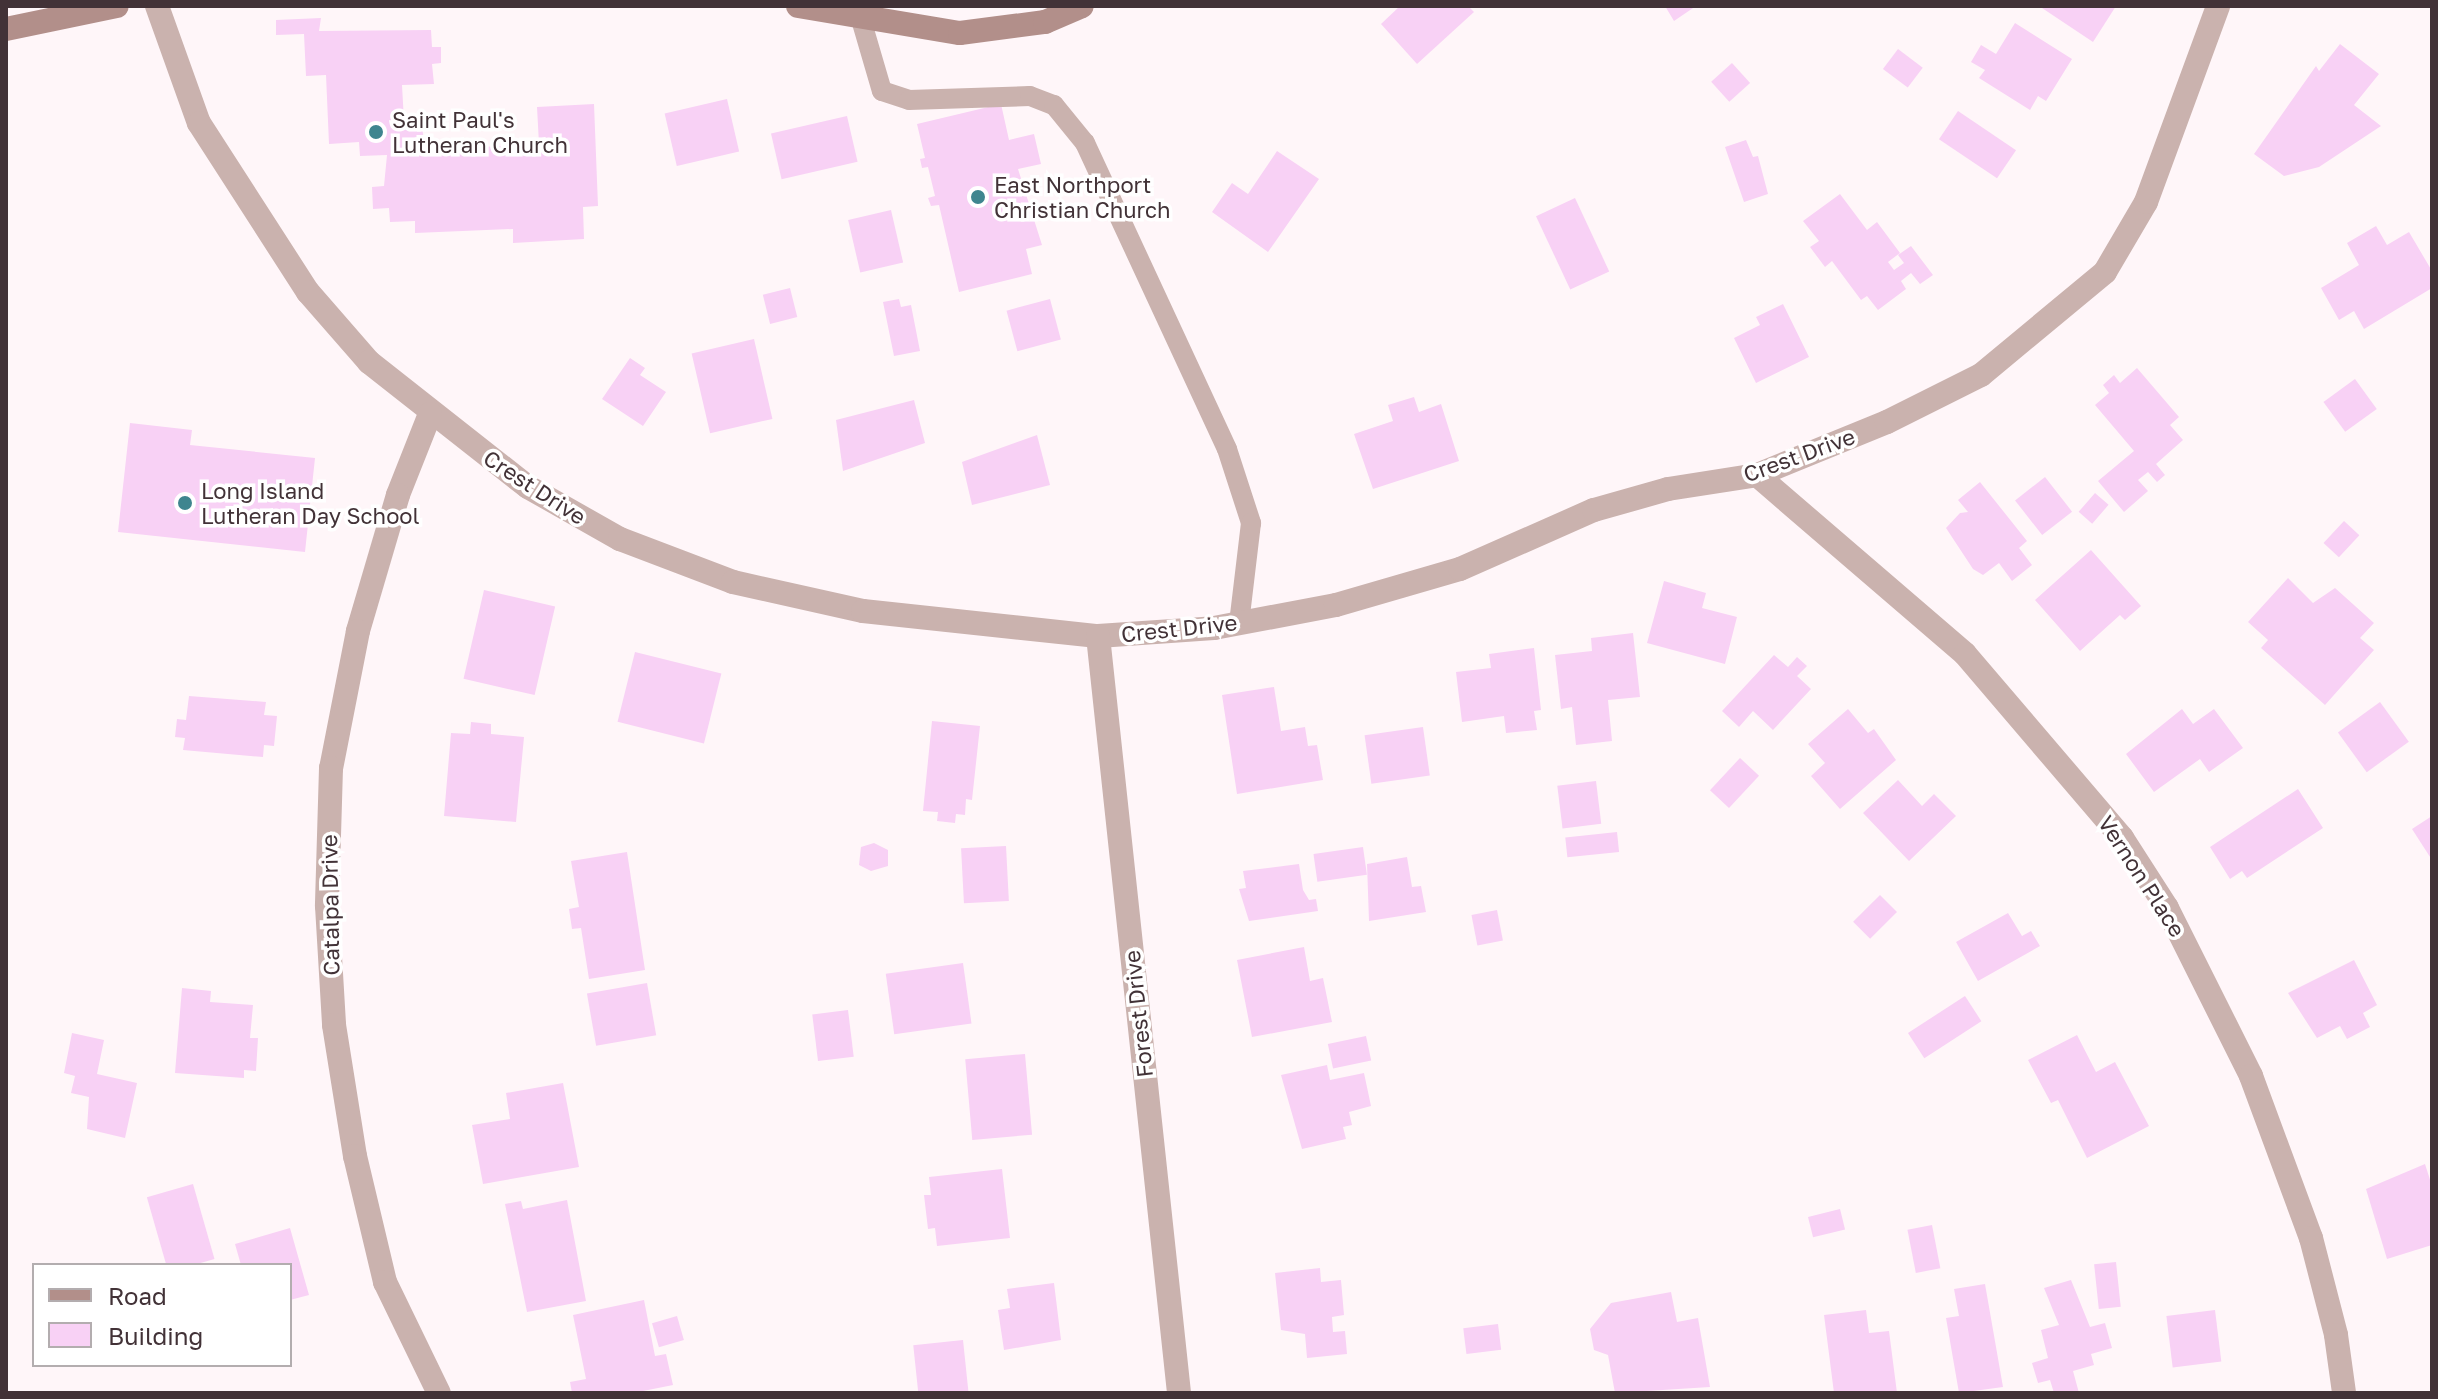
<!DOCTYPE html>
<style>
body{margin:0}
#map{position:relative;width:2438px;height:1399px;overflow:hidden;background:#fff6f9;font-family:"Golos Text",sans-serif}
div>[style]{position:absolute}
.building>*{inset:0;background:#f8d1f5;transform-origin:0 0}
.service>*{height:20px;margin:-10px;padding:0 10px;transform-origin:10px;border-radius:10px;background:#cab2ae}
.minor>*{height:24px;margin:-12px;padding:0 12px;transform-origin:12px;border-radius:12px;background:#cab2ae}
.secondary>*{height:24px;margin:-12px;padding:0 12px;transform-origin:12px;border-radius:12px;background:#b28f8a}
.dots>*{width:22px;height:22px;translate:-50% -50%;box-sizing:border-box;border:4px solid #fff;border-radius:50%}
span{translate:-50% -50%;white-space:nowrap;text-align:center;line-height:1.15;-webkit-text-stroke:7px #fff;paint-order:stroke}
.poi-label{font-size:22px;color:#423237}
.left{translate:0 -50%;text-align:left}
.street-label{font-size:22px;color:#423237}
.frame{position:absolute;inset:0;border:8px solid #423237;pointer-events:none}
.legend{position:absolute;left:32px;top:1263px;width:260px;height:104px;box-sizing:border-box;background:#fff;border:2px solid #b3adaf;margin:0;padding:10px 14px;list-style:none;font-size:24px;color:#423237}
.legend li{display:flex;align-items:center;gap:16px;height:40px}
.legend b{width:40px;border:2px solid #b3adaf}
</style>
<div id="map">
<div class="building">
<i style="clip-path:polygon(1400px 6px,1468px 6px,1474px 12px,1417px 64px,1381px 24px)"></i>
<i style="clip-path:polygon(1665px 6px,1696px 6px,1674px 21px)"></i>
<i style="clip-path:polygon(2039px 6px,2116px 6px,2093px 42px)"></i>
<i style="clip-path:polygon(321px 18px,319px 31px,431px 30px,432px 47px,441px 47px,441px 63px,432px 64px,434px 84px,402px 85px,404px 121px,422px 120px,424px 150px,539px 144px,537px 107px,594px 104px,598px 206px,583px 207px,584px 239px,513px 243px,513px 229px,415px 233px,415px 221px,390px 222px,389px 208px,373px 209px,372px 187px,384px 186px,387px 155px,360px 156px,359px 142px,329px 144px,326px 75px,306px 76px,304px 34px,276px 35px,276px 20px)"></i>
<i style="clip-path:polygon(2015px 23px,2072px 59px,2046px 101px,2038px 96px,2030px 110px,1979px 78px,1985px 70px,1971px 62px,1981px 45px,1996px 54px)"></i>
<i style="clip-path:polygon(2340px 44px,2379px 74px,2354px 105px,2381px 126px,2319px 167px,2284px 176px,2254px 154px,2316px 66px,2319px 71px)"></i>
<i style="left:1898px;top:49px;width:31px;height:25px;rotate:37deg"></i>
<i style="left:1732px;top:63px;width:27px;height:28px;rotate:48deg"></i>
<i style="left:727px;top:99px;width:54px;height:64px;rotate:77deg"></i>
<i style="clip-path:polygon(1001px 104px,1009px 140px,1034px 134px,1041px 164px,1018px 169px,1042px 245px,1026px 249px,1032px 274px,959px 292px,939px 205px,931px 206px,928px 198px,935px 196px,928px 167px,922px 168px,920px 159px,925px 158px,917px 124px)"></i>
<i style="left:1958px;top:111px;width:70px;height:34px;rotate:34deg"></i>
<i style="left:847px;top:116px;width:47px;height:78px;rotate:77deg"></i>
<i style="clip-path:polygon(1746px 140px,1753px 157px,1758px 156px,1768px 194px,1744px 202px,1725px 147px)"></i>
<i style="clip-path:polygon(1277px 151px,1319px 179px,1268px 252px,1212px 212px,1232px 183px,1248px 194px)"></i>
<i style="clip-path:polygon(1840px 194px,1867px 230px,1877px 222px,1900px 253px,1888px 262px,1894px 270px,1904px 263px,1898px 255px,1911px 246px,1933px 275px,1920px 284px,1911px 273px,1901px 281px,1906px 289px,1878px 310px,1867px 296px,1861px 300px,1832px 261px,1825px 267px,1810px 247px,1819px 241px,1803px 221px)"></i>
<i style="left:1575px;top:198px;width:81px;height:43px;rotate:65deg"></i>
<i style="left:891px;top:210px;width:54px;height:44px;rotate:77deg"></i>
<i style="clip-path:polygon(2376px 226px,2387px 245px,2409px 232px,2432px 271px,2432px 288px,2364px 329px,2354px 311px,2339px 320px,2321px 288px,2359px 265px,2347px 243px)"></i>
<i style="left:790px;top:288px;width:30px;height:28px;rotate:76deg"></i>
<i style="clip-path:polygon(899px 299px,901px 307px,911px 305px,920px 351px,894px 356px,883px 302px)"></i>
<i style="left:1050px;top:299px;width:42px;height:45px;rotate:75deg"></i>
<i style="clip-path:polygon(1783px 304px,1809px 357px,1756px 383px,1734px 338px,1760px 325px,1756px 317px)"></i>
<i style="left:754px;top:339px;width:82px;height:64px;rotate:77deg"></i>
<i style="clip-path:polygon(630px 358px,645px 368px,640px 375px,666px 392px,643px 426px,602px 399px)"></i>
<i style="clip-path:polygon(2137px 368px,2179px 417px,2170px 425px,2183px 440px,2156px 464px,2165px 475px,2157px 482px,2148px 472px,2138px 480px,2148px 491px,2124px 512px,2098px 481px,2134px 451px,2095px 405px,2109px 393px,2103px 385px,2114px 375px,2120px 383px)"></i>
<i style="left:2355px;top:379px;width:37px;height:39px;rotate:54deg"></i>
<i style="clip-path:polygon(1414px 397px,1419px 412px,1441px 404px,1459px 461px,1373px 489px,1354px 434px,1393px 421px,1388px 405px)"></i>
<i style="clip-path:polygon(914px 400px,925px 443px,843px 471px,836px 420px)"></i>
<i style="clip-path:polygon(130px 423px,192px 430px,190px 445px,315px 458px,305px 552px,118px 532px)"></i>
<i style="clip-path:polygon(1037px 435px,1050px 485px,972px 505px,962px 462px)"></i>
<i style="left:2045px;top:477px;width:44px;height:38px;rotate:52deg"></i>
<i style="clip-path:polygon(1980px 482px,2027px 541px,2019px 548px,2032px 565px,2012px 581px,1999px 563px,1983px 575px,1973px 569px,1946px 528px,1960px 513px,1968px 512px,1958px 500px)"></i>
<i style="left:2095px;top:493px;width:18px;height:25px;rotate:41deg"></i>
<i style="left:2344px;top:521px;width:21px;height:30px;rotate:43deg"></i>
<i style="clip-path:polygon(2091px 550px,2141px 606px,2125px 620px,2120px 615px,2080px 651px,2035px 600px)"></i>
<i style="clip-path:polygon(2288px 578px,2313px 603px,2335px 588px,2374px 623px,2360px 638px,2374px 650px,2325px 705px,2261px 648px,2268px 640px,2248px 622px)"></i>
<i style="clip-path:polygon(1664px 581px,1706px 593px,1702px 608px,1737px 617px,1725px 664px,1647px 643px)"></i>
<i style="left:484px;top:590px;width:73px;height:91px;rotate:13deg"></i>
<i style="clip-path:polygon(1633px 633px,1640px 697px,1608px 700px,1612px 741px,1576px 745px,1572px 707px,1561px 709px,1555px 655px,1592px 651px,1591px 638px)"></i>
<i style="clip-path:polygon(1534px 648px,1541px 710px,1534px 711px,1537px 730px,1506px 733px,1504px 716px,1462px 722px,1456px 672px,1491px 668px,1489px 654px)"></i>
<i style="left:635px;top:652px;width:89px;height:72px;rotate:14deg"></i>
<i style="clip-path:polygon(1774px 655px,1788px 667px,1797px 657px,1807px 666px,1797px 676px,1811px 689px,1773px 730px,1753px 711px,1739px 727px,1722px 711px)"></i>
<i style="clip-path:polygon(1274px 687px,1281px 731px,1305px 727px,1308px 746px,1317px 745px,1323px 780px,1237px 794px,1222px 695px)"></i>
<i style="clip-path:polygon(189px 696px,266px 702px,264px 715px,277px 716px,274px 746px,264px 745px,263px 757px,183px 750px,185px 738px,175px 737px,177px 719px,186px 720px)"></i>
<i style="left:2380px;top:702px;width:49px;height:52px;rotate:54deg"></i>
<i style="clip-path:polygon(1848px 709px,1868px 733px,1874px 729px,1896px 760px,1840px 809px,1811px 776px,1825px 763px,1808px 744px)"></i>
<i style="clip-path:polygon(2182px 709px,2193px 724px,2214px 709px,2243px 748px,2209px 772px,2200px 759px,2154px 792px,2126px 754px)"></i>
<i style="clip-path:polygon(932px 721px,980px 726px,972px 800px,966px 799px,965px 815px,956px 814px,955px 823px,937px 821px,938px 812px,923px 811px)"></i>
<i style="clip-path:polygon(471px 722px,491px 724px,491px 734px,524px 737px,516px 822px,444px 816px,451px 733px,470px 734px)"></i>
<i style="left:1423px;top:727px;width:49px;height:59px;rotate:82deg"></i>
<i style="left:1740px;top:758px;width:26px;height:44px;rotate:43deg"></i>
<i style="clip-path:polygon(1898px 780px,1922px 806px,1934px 794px,1956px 816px,1909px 861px,1863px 813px)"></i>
<i style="left:1596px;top:781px;width:43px;height:39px;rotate:83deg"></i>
<i style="clip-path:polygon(2298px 789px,2323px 828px,2247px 878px,2242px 871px,2230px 879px,2210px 847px)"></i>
<i style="clip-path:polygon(2432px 816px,2432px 860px,2412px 829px)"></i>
<i style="left:1617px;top:832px;width:20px;height:52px;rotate:84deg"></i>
<i style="clip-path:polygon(874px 843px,888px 850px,888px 866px,871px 871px,859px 865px,861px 847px)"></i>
<i style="left:1006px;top:846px;width:55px;height:45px;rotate:87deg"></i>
<i style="left:1363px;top:847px;width:28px;height:50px;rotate:82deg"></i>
<i style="clip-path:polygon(627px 852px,645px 970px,589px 979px,581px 928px,572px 929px,569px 909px,579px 907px,571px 861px)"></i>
<i style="clip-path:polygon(1407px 857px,1412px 887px,1421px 886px,1426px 912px,1369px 921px,1367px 864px)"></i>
<i style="clip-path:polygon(1299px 864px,1303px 890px,1309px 900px,1316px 899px,1318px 911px,1249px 921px,1239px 889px,1246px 888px,1243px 871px)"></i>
<i style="left:1880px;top:895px;width:24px;height:38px;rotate:45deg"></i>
<i style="left:1497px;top:910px;width:31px;height:26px;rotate:79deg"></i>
<i style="clip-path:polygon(2008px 913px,2022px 936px,2031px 931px,2040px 946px,1978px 981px,1956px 942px)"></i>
<i style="clip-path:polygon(1304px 947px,1310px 981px,1323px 978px,1332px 1022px,1252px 1037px,1237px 960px)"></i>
<i style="clip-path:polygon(2354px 960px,2377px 1005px,2363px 1013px,2370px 1027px,2347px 1039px,2340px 1026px,2317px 1038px,2288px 993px)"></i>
<i style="left:963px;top:963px;width:61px;height:78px;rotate:82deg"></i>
<i style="left:647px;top:983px;width:53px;height:61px;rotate:80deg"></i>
<i style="clip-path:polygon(182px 988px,211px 991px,210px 1002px,253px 1005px,250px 1038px,258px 1038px,256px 1071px,244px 1070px,244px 1078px,175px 1073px)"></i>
<i style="left:1965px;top:996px;width:30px;height:68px;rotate:57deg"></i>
<i style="left:848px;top:1010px;width:47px;height:36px;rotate:83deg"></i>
<i style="clip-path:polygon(72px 1033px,104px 1040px,97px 1074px,137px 1083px,125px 1138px,87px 1129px,89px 1097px,71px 1093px,75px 1076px,64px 1073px)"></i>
<i style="clip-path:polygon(2077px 1035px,2096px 1072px,2115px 1062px,2149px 1126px,2087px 1158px,2058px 1100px,2051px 1103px,2028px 1060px)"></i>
<i style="left:1366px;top:1036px;width:25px;height:39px;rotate:78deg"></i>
<i style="left:1025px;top:1054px;width:81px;height:60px;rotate:85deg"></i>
<i style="clip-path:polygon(1327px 1065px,1330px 1080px,1364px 1073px,1371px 1106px,1349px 1112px,1352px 1125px,1343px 1127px,1346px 1139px,1302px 1149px,1281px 1075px)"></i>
<i style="clip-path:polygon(563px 1083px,579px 1167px,483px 1184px,472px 1125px,510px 1119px,506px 1093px)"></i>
<i style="clip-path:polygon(2425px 1164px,2432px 1186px,2432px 1245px,2387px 1259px,2366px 1189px)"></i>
<i style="clip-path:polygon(1002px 1169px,1010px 1238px,937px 1246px,935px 1228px,928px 1229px,924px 1195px,931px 1195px,929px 1177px)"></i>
<i style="left:193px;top:1184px;width:78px;height:48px;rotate:74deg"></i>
<i style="clip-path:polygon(567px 1200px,586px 1301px,527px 1312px,505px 1204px,521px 1201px,523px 1209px)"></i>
<i style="left:1840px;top:1209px;width:21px;height:33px;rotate:76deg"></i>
<i style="left:1932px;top:1225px;width:44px;height:25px;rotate:79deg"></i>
<i style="clip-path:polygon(290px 1228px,309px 1295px,290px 1300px,290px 1265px,241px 1265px,235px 1244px)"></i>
<i style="left:2116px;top:1262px;width:45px;height:22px;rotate:84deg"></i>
<i style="clip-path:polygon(1320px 1268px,1321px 1282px,1341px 1280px,1344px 1315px,1332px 1317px,1333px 1332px,1345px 1331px,1347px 1354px,1307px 1358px,1305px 1334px,1281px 1330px,1275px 1273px)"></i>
<i style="clip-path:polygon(2071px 1280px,2090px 1327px,2105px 1323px,2112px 1348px,2091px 1354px,2094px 1365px,2073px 1371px,2079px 1393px,2054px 1393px,2050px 1380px,2038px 1383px,2032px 1363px,2048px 1358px,2041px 1330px,2059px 1325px,2044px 1288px)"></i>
<i style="clip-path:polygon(1054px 1283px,1061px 1340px,1004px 1350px,998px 1310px,1010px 1308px,1007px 1289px)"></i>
<i style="clip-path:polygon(1985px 1284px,2003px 1387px,1959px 1393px,1946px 1318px,1959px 1316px,1954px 1289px)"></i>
<i style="clip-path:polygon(1671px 1292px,1677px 1322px,1698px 1318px,1710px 1387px,1615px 1393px,1608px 1355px,1594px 1350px,1590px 1329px,1611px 1303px)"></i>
<i style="clip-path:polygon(644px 1300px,655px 1356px,666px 1354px,673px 1385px,633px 1393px,572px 1393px,570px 1382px,586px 1379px,573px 1315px)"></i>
<i style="clip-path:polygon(1866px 1310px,1869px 1333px,1889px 1331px,1897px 1393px,1834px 1393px,1824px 1315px)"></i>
<i style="left:2215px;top:1310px;width:52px;height:49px;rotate:83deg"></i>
<i style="left:677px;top:1316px;width:25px;height:26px;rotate:74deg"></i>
<i style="left:1498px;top:1324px;width:26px;height:35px;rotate:83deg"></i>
<i style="left:963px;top:1340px;width:53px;height:50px;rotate:84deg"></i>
</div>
<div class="service">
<i style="left:860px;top:16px;width:78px;rotate:73.7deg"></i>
<i style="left:882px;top:91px;width:28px;rotate:18deg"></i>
<i style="left:909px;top:100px;width:121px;rotate:-1.9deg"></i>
<i style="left:1030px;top:96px;width:26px;rotate:21deg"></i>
<i style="left:1054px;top:105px;width:49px;rotate:50.8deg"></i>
<i style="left:1085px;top:143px;width:337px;rotate:65.1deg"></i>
<i style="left:1227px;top:449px;width:78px;rotate:72deg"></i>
<i style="left:1251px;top:523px;width:101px;rotate:96.8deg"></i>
</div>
<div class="minor">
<i style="left:157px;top:6px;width:124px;rotate:70.3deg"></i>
<i style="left:199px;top:123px;width:201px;rotate:57.2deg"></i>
<i style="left:308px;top:292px;width:93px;rotate:48.9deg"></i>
<i style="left:369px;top:362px;width:202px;rotate:38.2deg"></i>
<i style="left:528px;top:487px;width:106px;rotate:29.5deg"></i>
<i style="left:620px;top:539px;width:121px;rotate:20.8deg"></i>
<i style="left:733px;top:582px;width:133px;rotate:12.6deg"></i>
<i style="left:863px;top:611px;width:236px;rotate:6.1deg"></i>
<i style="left:1098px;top:636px;width:116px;rotate:-3.9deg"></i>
<i style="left:1214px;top:628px;width:124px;rotate:-10.7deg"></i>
<i style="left:1336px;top:605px;width:129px;rotate:-16.2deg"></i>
<i style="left:1460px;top:569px;width:146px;rotate:-23.8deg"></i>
<i style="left:1594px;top:510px;width:77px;rotate:-15.8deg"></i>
<i style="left:1668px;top:489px;width:90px;rotate:-8.9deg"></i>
<i style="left:1757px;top:475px;width:140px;rotate:-22.2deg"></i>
<i style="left:1887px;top:422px;width:105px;rotate:-26.6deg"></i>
<i style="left:1981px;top:375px;width:161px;rotate:-39.7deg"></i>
<i style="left:2105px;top:272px;width:81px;rotate:-59.6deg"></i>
<i style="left:2146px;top:202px;width:209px;rotate:-69.8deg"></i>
<i style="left:430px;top:414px;width:87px;rotate:111.6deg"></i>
<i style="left:398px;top:495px;width:142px;rotate:106.4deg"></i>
<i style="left:358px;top:631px;width:140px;rotate:101.1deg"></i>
<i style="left:331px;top:768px;width:138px;rotate:91.7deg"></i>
<i style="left:327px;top:906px;width:119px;rotate:86.6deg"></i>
<i style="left:334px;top:1025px;width:133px;rotate:80.9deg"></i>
<i style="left:355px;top:1156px;width:130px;rotate:76.6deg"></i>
<i style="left:385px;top:1282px;width:123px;rotate:64.1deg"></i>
<i style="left:1757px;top:475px;width:274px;rotate:40.7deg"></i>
<i style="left:1965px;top:654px;width:242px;rotate:49.5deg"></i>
<i style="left:2122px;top:838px;width:83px;rotate:57.3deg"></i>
<i style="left:2167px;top:908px;width:188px;rotate:63.4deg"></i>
<i style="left:2251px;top:1076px;width:173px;rotate:69.7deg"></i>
<i style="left:2311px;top:1238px;width:100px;rotate:75.5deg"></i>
<i style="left:2336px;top:1335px;width:59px;rotate:82.1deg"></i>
<i style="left:1098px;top:636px;width:761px;rotate:83.89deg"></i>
</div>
<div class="secondary">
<i style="left:798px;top:6px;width:164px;rotate:9.5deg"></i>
<i style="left:960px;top:33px;width:86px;rotate:-7.4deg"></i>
<i style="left:1045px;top:22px;width:40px;rotate:-23.4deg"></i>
<i style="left:6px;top:29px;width:113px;rotate:-11.7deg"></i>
</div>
<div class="dots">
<i style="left:376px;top:132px;background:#3f858f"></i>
<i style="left:978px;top:197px;background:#3f858f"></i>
<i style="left:185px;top:503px;background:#3f858f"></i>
</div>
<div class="poi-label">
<span class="left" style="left:392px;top:132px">Saint Paul's<br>Lutheran Church</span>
<span class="left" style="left:994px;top:197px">East Northport<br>Christian Church</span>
<span class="left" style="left:201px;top:503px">Long Island<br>Lutheran Day School</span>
</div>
<div class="street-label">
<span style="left:1799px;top:455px;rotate:-20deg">Crest Drive</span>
<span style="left:535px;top:487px;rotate:33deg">Crest Drive</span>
<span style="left:1179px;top:628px;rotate:-6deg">Crest Drive</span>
<span style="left:2142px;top:876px;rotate:57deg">Vernon Place</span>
<span style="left:330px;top:905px;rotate:-91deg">Catalpa Drive</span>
<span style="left:1138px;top:1014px;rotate:-96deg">Forest Drive</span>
</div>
<div class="frame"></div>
<ul class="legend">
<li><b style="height:10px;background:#b28f8a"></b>Road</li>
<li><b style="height:22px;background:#f8d1f5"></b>Building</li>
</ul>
</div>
